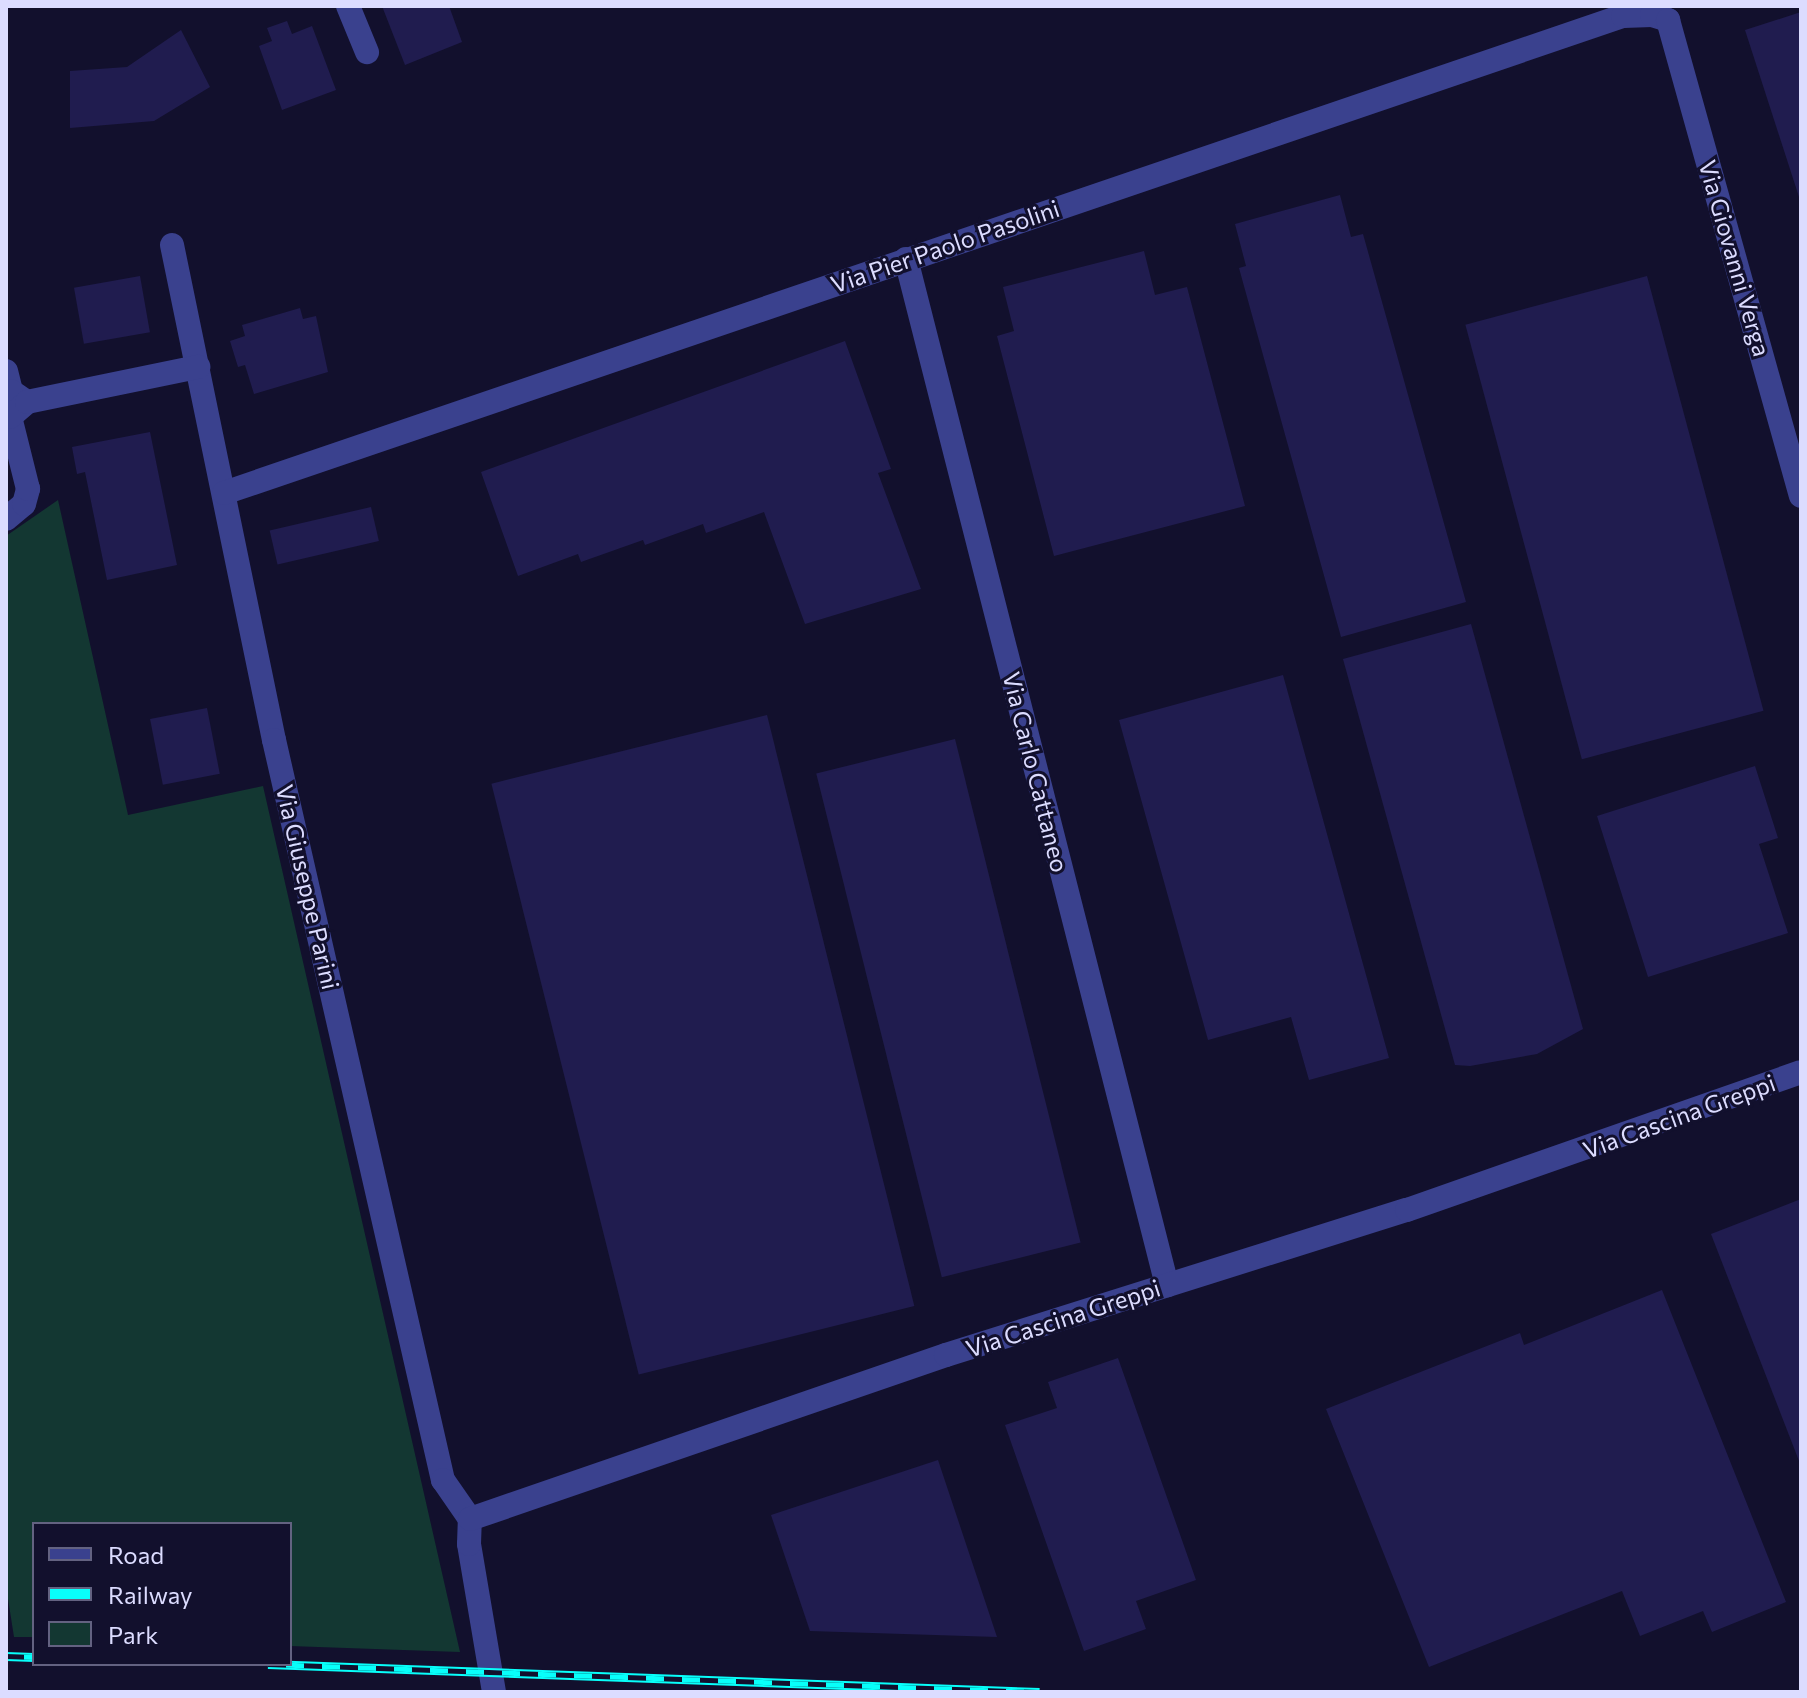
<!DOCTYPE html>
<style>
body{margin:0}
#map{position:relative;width:1807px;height:1698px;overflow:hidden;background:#12102d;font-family:Commissioner,sans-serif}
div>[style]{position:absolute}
.green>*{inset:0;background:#133732}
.building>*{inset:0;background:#201c4f;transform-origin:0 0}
.street>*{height:24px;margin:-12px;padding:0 12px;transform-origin:12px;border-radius:12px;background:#3a418e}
.rail>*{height:9px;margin-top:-4.5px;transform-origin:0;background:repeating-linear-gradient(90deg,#12102d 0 18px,#08fffa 0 36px);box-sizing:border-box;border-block:2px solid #08fffa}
span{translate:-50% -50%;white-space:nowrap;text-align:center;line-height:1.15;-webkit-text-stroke:6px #12102d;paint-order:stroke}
.street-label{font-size:24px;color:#dcdcff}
.frame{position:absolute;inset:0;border:8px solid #dcdcff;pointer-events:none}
.legend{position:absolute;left:32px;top:1522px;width:260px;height:144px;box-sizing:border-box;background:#12102d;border:2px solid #636281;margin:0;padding:10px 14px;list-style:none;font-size:24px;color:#dcdcff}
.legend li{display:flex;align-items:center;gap:16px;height:40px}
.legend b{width:40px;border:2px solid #636281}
</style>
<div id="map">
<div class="green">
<i style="clip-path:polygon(58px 500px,128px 815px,263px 786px,460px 1652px,290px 1646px,290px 1524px,34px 1524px,34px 1637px,14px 1637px,6px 1586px,6px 536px)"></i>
</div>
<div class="building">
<i style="clip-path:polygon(382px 6px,449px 6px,462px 42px,405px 65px)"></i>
<i style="clip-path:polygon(1801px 12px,1801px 200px,1800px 200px,1745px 30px)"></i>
<i style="clip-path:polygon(287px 21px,292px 34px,312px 26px,336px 90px,282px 110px,259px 46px,272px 41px,267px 28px)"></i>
<i style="clip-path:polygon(181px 30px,210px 87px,154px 121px,70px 128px,70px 71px,127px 67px)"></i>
<i style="clip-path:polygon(1340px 195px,1351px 237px,1363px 234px,1466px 602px,1341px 637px,1239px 268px,1246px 266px,1235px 224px)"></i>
<i style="clip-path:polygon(1144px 251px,1155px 295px,1187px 287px,1245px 506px,1054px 556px,997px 336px,1014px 331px,1003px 287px)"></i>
<i style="left:140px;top:276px;width:57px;height:67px;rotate:80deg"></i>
<i style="left:1647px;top:276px;width:450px;height:188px;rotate:75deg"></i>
<i style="clip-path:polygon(300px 308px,303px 319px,316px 316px,328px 372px,254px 394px,245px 365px,238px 367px,230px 341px,245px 336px,242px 325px)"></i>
<i style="clip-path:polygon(845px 341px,891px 469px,878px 473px,921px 589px,805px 624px,764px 512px,706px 533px,703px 524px,645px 545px,643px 540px,581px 562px,578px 554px,518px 576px,481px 472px)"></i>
<i style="clip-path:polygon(150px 432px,177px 565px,107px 580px,85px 472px,77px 474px,72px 447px)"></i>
<i style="left:371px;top:507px;width:35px;height:104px;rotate:77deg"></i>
<i style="clip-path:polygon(1471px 624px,1583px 1029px,1537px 1054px,1470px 1066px,1455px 1065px,1343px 659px)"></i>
<i style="clip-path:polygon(1283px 675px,1389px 1058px,1309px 1080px,1291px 1017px,1208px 1040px,1119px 720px)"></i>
<i style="left:207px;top:708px;width:67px;height:58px;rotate:79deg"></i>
<i style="left:767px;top:715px;width:609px;height:284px;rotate:76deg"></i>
<i style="left:955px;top:739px;width:519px;height:143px;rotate:76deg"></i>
<i style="clip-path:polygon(1755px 766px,1778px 838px,1759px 844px,1788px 933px,1648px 977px,1597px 816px)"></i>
<i style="clip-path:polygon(1801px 1199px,1801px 1466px,1711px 1234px)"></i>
<i style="clip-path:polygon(1662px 1290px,1786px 1602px,1712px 1632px,1703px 1611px,1640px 1636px,1622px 1591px,1429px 1667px,1326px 1409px,1520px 1333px,1524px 1345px)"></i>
<i style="clip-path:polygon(1118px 1358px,1196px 1580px,1136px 1601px,1146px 1629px,1084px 1651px,1005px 1425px,1057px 1408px,1048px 1382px)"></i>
<i style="clip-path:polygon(938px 1460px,997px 1637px,810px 1631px,771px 1515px)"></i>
</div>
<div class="street">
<i style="left:348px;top:6px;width:50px;rotate:67.6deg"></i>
<i style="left:172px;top:245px;width:505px;rotate:78.36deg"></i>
<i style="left:274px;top:740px;width:759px;rotate:77.14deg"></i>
<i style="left:443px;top:1480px;width:47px;rotate:55.3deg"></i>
<i style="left:906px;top:259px;width:1059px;rotate:75.73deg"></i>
<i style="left:6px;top:371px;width:21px;rotate:76deg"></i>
<i style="left:11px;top:391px;width:19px;rotate:35deg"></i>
<i style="left:224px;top:493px;width:1478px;rotate:-18.83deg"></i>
<i style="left:1623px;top:16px;width:29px;rotate:-2deg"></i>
<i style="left:1652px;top:15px;width:17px;rotate:17deg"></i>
<i style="left:1668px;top:20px;width:494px;rotate:74.4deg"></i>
<i style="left:6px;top:519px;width:23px;rotate:-40deg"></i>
<i style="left:24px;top:504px;width:16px;rotate:-75deg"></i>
<i style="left:28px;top:489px;width:74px;rotate:-104deg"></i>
<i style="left:10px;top:417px;width:23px;rotate:-41deg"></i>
<i style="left:27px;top:402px;width:175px;rotate:-11.6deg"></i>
<i style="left:494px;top:1692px;width:150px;rotate:-99.6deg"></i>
<i style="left:469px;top:1544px;width:25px;rotate:-88deg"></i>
<i style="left:470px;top:1519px;width:503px;rotate:-19.01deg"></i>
<i style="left:946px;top:1355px;width:483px;rotate:-17.5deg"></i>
<i style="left:1407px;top:1210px;width:417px;rotate:-19.3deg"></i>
</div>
<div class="rail">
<i style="left:6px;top:1656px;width:28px;rotate:2deg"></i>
<i style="left:268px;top:1664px;width:772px;rotate:2.08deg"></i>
</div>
<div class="street-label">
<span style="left:945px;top:246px;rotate:-19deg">Via Pier Paolo Pasolini</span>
<span style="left:1735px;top:258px;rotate:74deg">Via Giovanni Verga</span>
<span style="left:1036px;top:772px;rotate:76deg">Via Carlo Cattaneo</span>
<span style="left:308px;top:887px;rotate:77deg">Via Giuseppe Parini</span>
<span style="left:1679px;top:1116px;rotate:-20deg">Via Cascina Greppi</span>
<span style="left:1063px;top:1318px;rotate:-18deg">Via Cascina Greppi</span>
</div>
<div class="frame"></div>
<ul class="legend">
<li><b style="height:10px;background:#3a418e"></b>Road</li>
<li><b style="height:10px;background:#08fffa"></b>Railway</li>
<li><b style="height:22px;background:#133732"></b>Park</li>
</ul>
</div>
